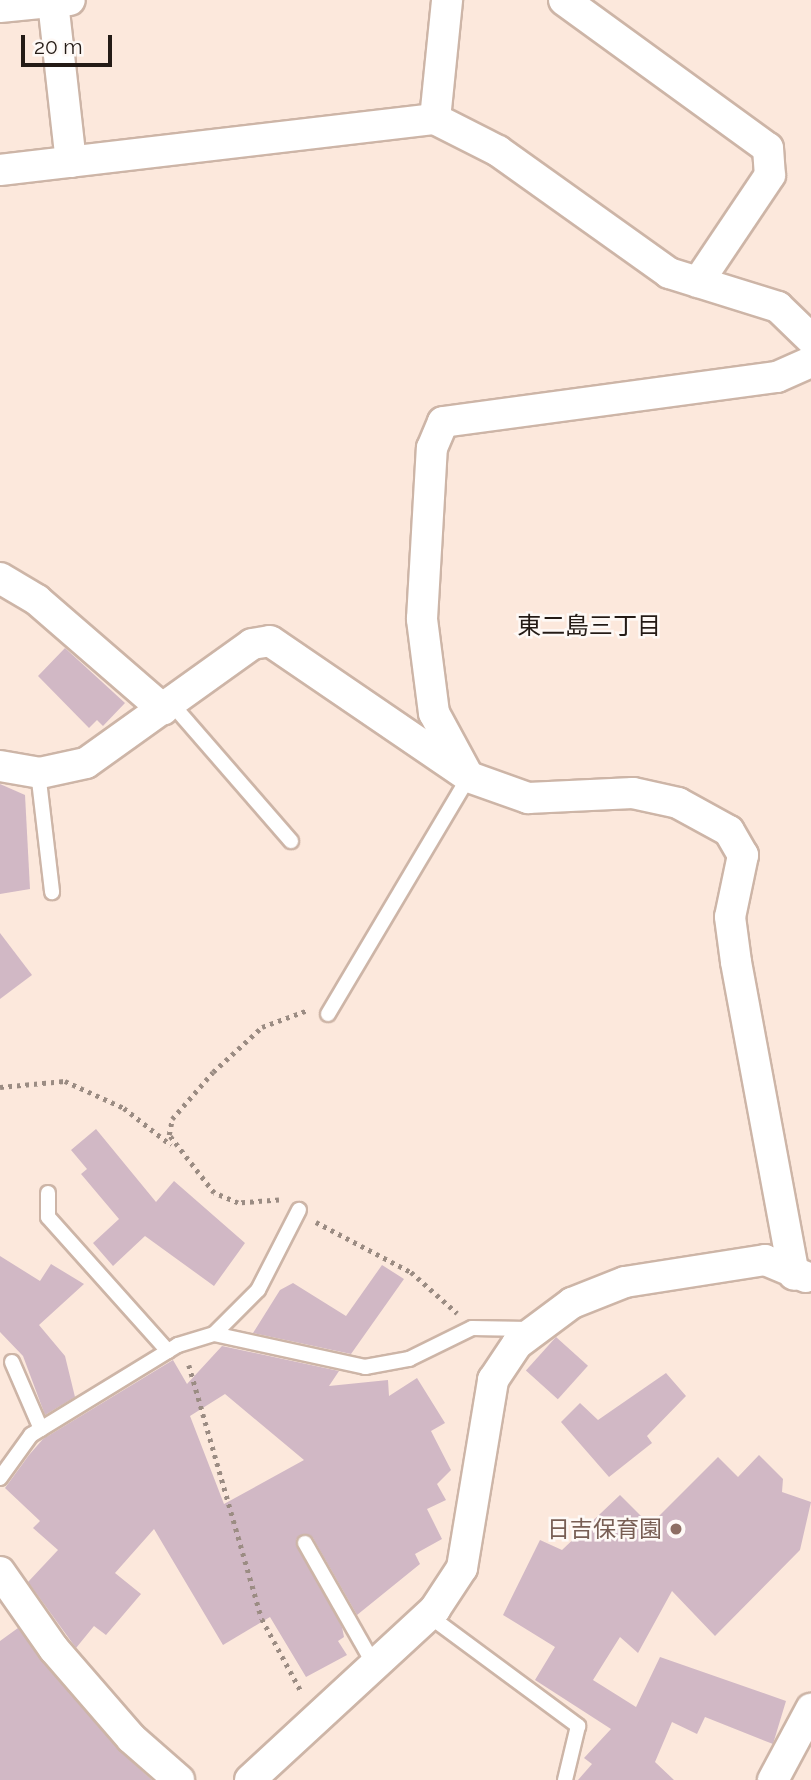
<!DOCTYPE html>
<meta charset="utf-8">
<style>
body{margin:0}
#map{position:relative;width:811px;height:1780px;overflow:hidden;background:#fce8dc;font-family:Raleway,"Noto Sans JP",sans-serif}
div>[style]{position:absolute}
.building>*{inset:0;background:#d1b8c5;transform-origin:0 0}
.path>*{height:4.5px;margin-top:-2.25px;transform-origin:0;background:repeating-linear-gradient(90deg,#9b8c83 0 3.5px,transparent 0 8.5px)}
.roads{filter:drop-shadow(2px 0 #cdb5a7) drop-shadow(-2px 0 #cdb5a7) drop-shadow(0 2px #cdb5a7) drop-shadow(0 -2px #cdb5a7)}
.lane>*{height:14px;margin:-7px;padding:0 7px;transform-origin:7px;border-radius:7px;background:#fff}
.street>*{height:30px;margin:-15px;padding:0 15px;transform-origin:15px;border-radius:15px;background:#fff}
.dots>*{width:19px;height:19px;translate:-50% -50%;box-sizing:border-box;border:4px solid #fef9f6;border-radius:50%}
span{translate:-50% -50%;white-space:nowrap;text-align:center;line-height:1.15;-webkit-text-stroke:5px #fef9f6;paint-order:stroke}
.education-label{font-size:23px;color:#785e54}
.right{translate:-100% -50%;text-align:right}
.neighbourhood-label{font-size:24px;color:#241b16}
.scale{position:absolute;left:21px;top:35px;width:91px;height:32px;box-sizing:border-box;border:4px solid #241b16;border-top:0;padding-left:9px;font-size:21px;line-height:24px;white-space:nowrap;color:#241b16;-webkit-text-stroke:5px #fef9f6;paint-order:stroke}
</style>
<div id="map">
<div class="building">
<i style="clip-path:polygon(65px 648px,125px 703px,103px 726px,97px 720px,89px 728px,38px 676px)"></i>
<i style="clip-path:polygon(0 784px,25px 795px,30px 889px,0 894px)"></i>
<i style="clip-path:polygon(0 933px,32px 975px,0 999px)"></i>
<i style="clip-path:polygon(96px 1129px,156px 1202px,174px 1181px,245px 1243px,214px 1286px,145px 1236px,113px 1266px,93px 1243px,119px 1219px,81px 1174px,87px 1169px,71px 1150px)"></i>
<i style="clip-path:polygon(0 1256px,40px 1281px,51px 1264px,84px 1284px,39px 1325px,65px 1356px,75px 1397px,45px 1415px,23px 1356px,0 1332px)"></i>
<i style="clip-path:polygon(382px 1265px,404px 1279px,351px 1354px,253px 1333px,280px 1290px,293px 1283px,346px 1316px)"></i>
<i style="left:556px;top:1337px;width:43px;height:45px;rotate:42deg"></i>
<i style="clip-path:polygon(evenodd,222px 1346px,339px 1371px,329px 1386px,388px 1380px,389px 1396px,417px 1378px,445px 1423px,431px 1431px,451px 1470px,437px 1484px,446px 1500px,427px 1509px,442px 1539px,415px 1554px,420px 1564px,357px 1615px,313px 1538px,296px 1539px,342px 1627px,344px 1637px,338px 1641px,347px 1655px,306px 1677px,270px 1617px,223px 1645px,154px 1529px,115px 1573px,141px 1594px,106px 1635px,94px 1626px,76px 1648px,28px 1582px,58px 1550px,33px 1528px,40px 1521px,5px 1488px,29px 1455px,43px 1439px,173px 1360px,187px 1384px,222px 1346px,225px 1394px,304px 1460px,224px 1504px,190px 1416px,225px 1394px)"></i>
<i style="clip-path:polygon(666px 1373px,686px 1396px,647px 1436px,652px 1443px,609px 1477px,561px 1422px,580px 1403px,598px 1420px)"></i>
<i style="clip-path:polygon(759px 1455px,783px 1479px,782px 1492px,811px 1502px,800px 1550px,715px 1636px,672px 1591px,638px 1653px,620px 1637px,593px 1680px,636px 1707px,660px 1657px,786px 1701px,773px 1744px,705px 1717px,697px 1734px,672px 1722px,655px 1762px,674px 1780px,578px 1780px,592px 1764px,584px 1758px,611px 1729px,535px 1680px,555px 1647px,503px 1615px,540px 1540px,562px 1550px,620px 1495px,650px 1525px,718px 1457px,738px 1477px)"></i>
<i style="clip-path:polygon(18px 1628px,118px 1749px,152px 1780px,0 1780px,0 1641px)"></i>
</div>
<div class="path">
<i style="left:0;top:1087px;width:65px;rotate:-5.3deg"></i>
<i style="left:65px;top:1081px;width:65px;rotate:24.6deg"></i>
<i style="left:124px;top:1108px;width:60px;rotate:38.2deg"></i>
<i style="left:279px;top:1200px;width:41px;rotate:175.8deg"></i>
<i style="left:238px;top:1203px;width:26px;rotate:-157deg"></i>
<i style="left:214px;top:1193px;width:73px;rotate:-127.8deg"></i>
<i style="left:169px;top:1135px;width:16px;rotate:-79deg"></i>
<i style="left:172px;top:1119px;width:62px;rotate:-48.9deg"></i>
<i style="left:213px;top:1072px;width:67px;rotate:-42.6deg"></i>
<i style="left:262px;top:1027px;width:49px;rotate:-20.3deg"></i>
<i style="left:316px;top:1222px;width:107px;rotate:27.8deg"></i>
<i style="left:411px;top:1272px;width:62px;rotate:41.7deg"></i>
<i style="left:189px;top:1365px;width:264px;rotate:74deg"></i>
<i style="left:262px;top:1619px;width:84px;rotate:61.6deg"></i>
</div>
<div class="roads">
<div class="lane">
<i style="left:171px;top:703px;width:183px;rotate:49deg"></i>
<i style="left:38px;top:772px;width:121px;rotate:83.3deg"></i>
<i style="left:328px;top:1014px;width:276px;rotate:-59.3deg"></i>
<i style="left:48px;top:1193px;width:24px;rotate:90deg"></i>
<i style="left:48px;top:1217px;width:180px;rotate:48.2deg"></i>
<i style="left:214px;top:1334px;width:62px;rotate:-45deg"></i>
<i style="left:258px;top:1290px;width:90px;rotate:-62.9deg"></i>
<i style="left:12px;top:1362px;width:73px;rotate:66.6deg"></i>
<i style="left:0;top:1478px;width:53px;rotate:-54.2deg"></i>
<i style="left:31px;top:1435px;width:172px;rotate:-31.5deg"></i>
<i style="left:178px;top:1345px;width:38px;rotate:-17deg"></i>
<i style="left:214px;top:1334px;width:155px;rotate:12.3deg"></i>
<i style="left:365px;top:1367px;width:45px;rotate:-10.3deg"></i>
<i style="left:409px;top:1359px;width:70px;rotate:-26.2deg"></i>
<i style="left:472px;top:1328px;width:57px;rotate:1deg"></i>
<i style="left:305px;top:1543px;width:142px;rotate:60.4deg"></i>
<i style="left:428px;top:1615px;width:187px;rotate:36.5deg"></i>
<i style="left:578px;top:1726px;width:56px;rotate:103.5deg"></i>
</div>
<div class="street">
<i style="left:564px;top:0;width:252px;rotate:36deg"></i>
<i style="left:768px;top:148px;width:27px;rotate:86deg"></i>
<i style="left:770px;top:175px;width:129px;rotate:123.9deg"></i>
<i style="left:53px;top:2px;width:161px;rotate:83.6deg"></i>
<i style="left:0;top:7px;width:70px;rotate:-5.7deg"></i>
<i style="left:435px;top:119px;width:120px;rotate:-84.2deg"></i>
<i style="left:0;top:170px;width:438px;rotate:-6.7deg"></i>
<i style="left:435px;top:119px;width:71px;rotate:26.9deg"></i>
<i style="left:498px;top:151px;width:210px;rotate:35.5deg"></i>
<i style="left:669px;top:273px;width:114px;rotate:17.3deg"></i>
<i style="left:778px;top:307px;width:46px;rotate:44.1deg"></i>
<i style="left:0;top:578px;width:43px;rotate:30.7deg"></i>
<i style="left:37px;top:600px;width:167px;rotate:40.9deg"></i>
<i style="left:0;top:766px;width:41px;rotate:9.9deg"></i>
<i style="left:40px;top:773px;width:47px;rotate:-12.3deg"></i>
<i style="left:86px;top:763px;width:204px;rotate:-35.6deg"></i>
<i style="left:252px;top:644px;width:18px;rotate:-9deg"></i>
<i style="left:270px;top:641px;width:241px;rotate:34.3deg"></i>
<i style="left:469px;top:777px;width:63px;rotate:19.6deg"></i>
<i style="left:528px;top:798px;width:105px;rotate:-2.7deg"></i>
<i style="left:633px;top:793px;width:46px;rotate:12.5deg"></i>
<i style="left:678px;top:803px;width:58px;rotate:28.8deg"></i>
<i style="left:729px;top:831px;width:28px;rotate:60deg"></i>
<i style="left:743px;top:855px;width:63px;rotate:101.8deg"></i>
<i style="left:730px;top:917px;width:45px;rotate:82.4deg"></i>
<i style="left:736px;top:962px;width:318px;rotate:79.5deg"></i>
<i style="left:467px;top:774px;width:69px;rotate:-118.4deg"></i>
<i style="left:434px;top:713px;width:95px;rotate:-97.3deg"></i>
<i style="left:422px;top:619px;width:171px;rotate:-86.7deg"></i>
<i style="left:432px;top:448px;width:28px;rotate:-67deg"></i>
<i style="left:443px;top:422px;width:337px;rotate:-7.7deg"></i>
<i style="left:777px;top:377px;width:37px;rotate:-24deg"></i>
<i style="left:0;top:1572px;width:94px;rotate:55deg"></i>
<i style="left:54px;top:1649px;width:118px;rotate:49.1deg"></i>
<i style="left:131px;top:1738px;width:64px;rotate:41.2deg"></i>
<i style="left:250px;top:1780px;width:252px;rotate:-42.7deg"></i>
<i style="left:435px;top:1609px;width:49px;rotate:-56.6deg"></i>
<i style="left:462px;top:1568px;width:191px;rotate:-80.6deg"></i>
<i style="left:493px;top:1380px;width:43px;rotate:-56.3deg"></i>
<i style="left:517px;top:1344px;width:69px;rotate:-36.7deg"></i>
<i style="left:572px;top:1303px;width:57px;rotate:-21.6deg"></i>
<i style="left:625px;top:1282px;width:142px;rotate:-8.9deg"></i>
<i style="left:765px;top:1260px;width:44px;rotate:22.5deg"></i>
<i style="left:773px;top:1780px;width:81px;rotate:-61.8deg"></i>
</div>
</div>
<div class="dots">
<i style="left:676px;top:1529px;background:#8d6e63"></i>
</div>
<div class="education-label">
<span class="right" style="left:662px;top:1529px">日吉保育園</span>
</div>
<div class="neighbourhood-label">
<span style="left:589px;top:626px">東二島三丁目</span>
</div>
<div class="scale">20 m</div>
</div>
